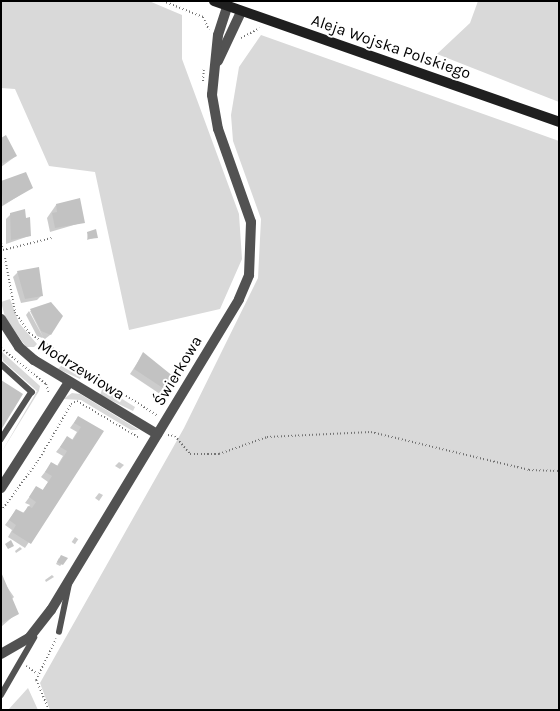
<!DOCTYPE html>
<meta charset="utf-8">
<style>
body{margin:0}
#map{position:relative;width:560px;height:711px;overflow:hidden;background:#fff;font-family:Karla,sans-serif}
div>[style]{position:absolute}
.green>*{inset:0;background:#d9d9d9}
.shadow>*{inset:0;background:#0003;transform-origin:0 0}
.building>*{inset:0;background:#c2c2c2}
.path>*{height:2px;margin-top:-1px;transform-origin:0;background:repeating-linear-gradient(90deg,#747474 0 1px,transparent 0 3.5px)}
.service>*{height:5.5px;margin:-2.75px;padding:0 2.75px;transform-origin:2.75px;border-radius:2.75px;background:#525252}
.minor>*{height:10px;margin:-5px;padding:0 5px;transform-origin:5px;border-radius:5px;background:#525252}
.secondary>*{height:10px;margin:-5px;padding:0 5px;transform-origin:5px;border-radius:5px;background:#1f1f1f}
span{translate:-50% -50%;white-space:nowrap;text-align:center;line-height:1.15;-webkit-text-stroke:4px #fff;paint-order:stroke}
.street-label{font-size:16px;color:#000}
.frame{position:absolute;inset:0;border:2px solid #000;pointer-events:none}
</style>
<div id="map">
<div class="green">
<i style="clip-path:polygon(1px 1px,149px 1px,182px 15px,182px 59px,239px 214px,242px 259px,220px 309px,129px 330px,95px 172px,49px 166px,15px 89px,1px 88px)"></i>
<i style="clip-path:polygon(478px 1px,559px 1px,559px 102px,437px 54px,470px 23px)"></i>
<i style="clip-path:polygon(261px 35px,559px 141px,559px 710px,50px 710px,40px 683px,184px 428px,258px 278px,261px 219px,233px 141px,231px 115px,239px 67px)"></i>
<i style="clip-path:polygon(10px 299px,19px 323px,37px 344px,34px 347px,26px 347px,5px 317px,1px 302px)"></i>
<i style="clip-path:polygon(1px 351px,40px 386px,39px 391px,1px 453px,37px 391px,3px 361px)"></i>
<i style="clip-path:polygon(64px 363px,82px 374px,80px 379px,58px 369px)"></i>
<i style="clip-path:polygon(103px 387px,135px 407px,133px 411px,100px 395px)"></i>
<i style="clip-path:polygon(72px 393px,80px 394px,139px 430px,131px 430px,81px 400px,63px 399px)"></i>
<i style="clip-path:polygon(28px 688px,38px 710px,8px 710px)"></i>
</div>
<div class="shadow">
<i style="clip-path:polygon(1px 139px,16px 156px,1px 167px)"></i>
<i style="clip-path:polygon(1px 183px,31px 188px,1px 207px)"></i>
<i style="clip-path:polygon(56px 205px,84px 222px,50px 232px,47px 218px)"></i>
<i style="clip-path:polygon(11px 214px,25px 219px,29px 236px,6px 244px,6px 219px)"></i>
<i style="clip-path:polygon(88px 234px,97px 237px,87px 240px)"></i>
<i style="clip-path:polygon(18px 272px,42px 295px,37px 300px,21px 303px,13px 277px)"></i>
<i style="clip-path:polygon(51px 304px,50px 335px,45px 339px,37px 336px,26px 315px,29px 311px,43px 337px,30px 311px)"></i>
<i style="clip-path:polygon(143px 354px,173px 377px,160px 394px,130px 374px)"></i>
<i style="clip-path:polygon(78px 417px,102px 432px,25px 548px,8px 537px,12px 530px,5px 525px,16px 510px,22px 514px,30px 505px,25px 503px,36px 488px,42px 491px,48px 482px,41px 477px,52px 463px,57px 466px,63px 456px,56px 452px,67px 438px,72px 440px,77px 432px,70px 428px)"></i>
<i style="clip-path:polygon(119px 462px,124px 465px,120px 469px,115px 466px)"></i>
<i style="clip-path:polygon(99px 493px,103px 495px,99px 501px,95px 498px)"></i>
<i style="left:75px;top:537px;width:4px;height:6px;rotate:34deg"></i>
<i style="clip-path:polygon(20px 547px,22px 549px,16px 553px,15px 551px)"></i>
<i style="clip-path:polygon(59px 558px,62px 564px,60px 566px,56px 564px)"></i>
<i style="clip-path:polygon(52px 575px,54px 577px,46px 582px,45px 580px)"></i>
<i style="clip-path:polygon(1px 578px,14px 597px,10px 601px,17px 613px,1px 627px)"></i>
</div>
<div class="building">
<i style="clip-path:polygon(6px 135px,17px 156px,1px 164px,1px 138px)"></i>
<i style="clip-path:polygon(26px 172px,33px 188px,3px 205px,1px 181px)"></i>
<i style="clip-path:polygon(80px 198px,85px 223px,55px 228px,52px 213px,57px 212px,56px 204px)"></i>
<i style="clip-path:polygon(25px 209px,26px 218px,30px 217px,31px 236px,11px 240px,10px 213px)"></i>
<i style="clip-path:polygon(96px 229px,98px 238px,88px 239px,87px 232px)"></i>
<i style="clip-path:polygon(39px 267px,43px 296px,25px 299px,17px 271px)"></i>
<i style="clip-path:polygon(51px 302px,63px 316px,51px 335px,41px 331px,30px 309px)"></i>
<i style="clip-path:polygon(143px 352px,174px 377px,166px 390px,134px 369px)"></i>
<i style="clip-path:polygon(1px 380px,23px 394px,1px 430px)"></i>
<i style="clip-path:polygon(78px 416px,104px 431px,31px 544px,12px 532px,16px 525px,9px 520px,16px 509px,24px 513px,28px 506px,32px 508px,36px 502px,29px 497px,36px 486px,43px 490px,52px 476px,45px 472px,51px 462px,58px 466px,67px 451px,60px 447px,67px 436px,73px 440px,81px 427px,74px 423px)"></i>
<i style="clip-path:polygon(11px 540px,14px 546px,8px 549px,5px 544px)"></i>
<i style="clip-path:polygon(61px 555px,68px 558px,63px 565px,57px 562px)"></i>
<i style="clip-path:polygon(1px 572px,19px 614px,2px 623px,1px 629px)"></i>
</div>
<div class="path">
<i style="left:163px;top:1px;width:43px;rotate:21.8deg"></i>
<i style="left:203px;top:17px;width:14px;rotate:65deg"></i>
<i style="left:241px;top:38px;width:21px;rotate:-28deg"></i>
<i style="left:203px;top:81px;width:14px;rotate:-86deg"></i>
<i style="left:1px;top:243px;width:7px;rotate:74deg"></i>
<i style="left:3px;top:250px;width:50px;rotate:-13.8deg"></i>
<i style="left:5px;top:258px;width:55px;rotate:79.5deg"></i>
<i style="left:15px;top:312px;width:25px;rotate:56deg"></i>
<i style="left:29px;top:333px;width:153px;rotate:32.8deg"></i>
<i style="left:1px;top:348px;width:58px;rotate:38.7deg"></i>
<i style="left:46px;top:384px;width:9px;rotate:72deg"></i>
<i style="left:71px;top:404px;width:7px;rotate:-27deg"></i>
<i style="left:77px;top:401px;width:71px;rotate:30.5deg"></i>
<i style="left:168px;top:435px;width:7px;rotate:8deg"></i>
<i style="left:175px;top:436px;width:23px;rotate:50deg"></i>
<i style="left:190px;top:454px;width:29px"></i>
<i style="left:219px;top:454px;width:51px;rotate:-19.5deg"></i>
<i style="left:267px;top:437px;width:104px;rotate:-2.8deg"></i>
<i style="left:371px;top:432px;width:163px;rotate:13.5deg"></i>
<i style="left:529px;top:470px;width:30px;rotate:2deg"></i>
<i style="left:1px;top:511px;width:62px;rotate:-53.5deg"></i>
<i style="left:38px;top:461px;width:66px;rotate:-59.9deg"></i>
<i style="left:26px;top:666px;width:14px;rotate:34deg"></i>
<i style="left:49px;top:710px;width:33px;rotate:-113deg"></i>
<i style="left:36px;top:680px;width:46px;rotate:-64deg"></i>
</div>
<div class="service">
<i style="left:1px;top:364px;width:42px;rotate:42.1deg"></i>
<i style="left:32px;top:392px;width:57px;rotate:122.9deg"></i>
<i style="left:59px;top:632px;width:49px;rotate:-78.2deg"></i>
<i style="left:1px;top:695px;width:66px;rotate:-59.9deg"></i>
</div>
<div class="minor">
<i style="left:218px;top:61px;width:54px;rotate:-64.9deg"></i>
<i style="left:1px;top:319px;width:33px;rotate:57deg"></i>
<i style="left:19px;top:347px;width:20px;rotate:41deg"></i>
<i style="left:34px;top:360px;width:144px;rotate:31deg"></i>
<i style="left:1px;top:488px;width:126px;rotate:-57.3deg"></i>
<i style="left:1px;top:654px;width:32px;rotate:-30deg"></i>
<i style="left:29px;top:638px;width:36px;rotate:-52deg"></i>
<i style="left:51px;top:610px;width:363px;rotate:-58.8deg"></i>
<i style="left:239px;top:299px;width:26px;rotate:-67deg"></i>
<i style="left:249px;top:275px;width:53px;rotate:-87.8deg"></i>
<i style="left:251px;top:222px;width:99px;rotate:-109.5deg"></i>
<i style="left:218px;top:129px;width:35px;rotate:-100deg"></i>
<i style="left:212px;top:95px;width:60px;rotate:-84.3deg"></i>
<i style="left:218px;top:35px;width:29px;rotate:-72deg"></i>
</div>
<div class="secondary">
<i style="left:214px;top:1px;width:366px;rotate:19.3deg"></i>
</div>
<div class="street-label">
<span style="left:391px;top:47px;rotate:19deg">Aleja Wojska Polskiego</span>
<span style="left:81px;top:370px;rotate:32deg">Modrzewiowa</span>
<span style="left:178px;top:371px;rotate:-59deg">Świerkowa</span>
</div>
<div class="frame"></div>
</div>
